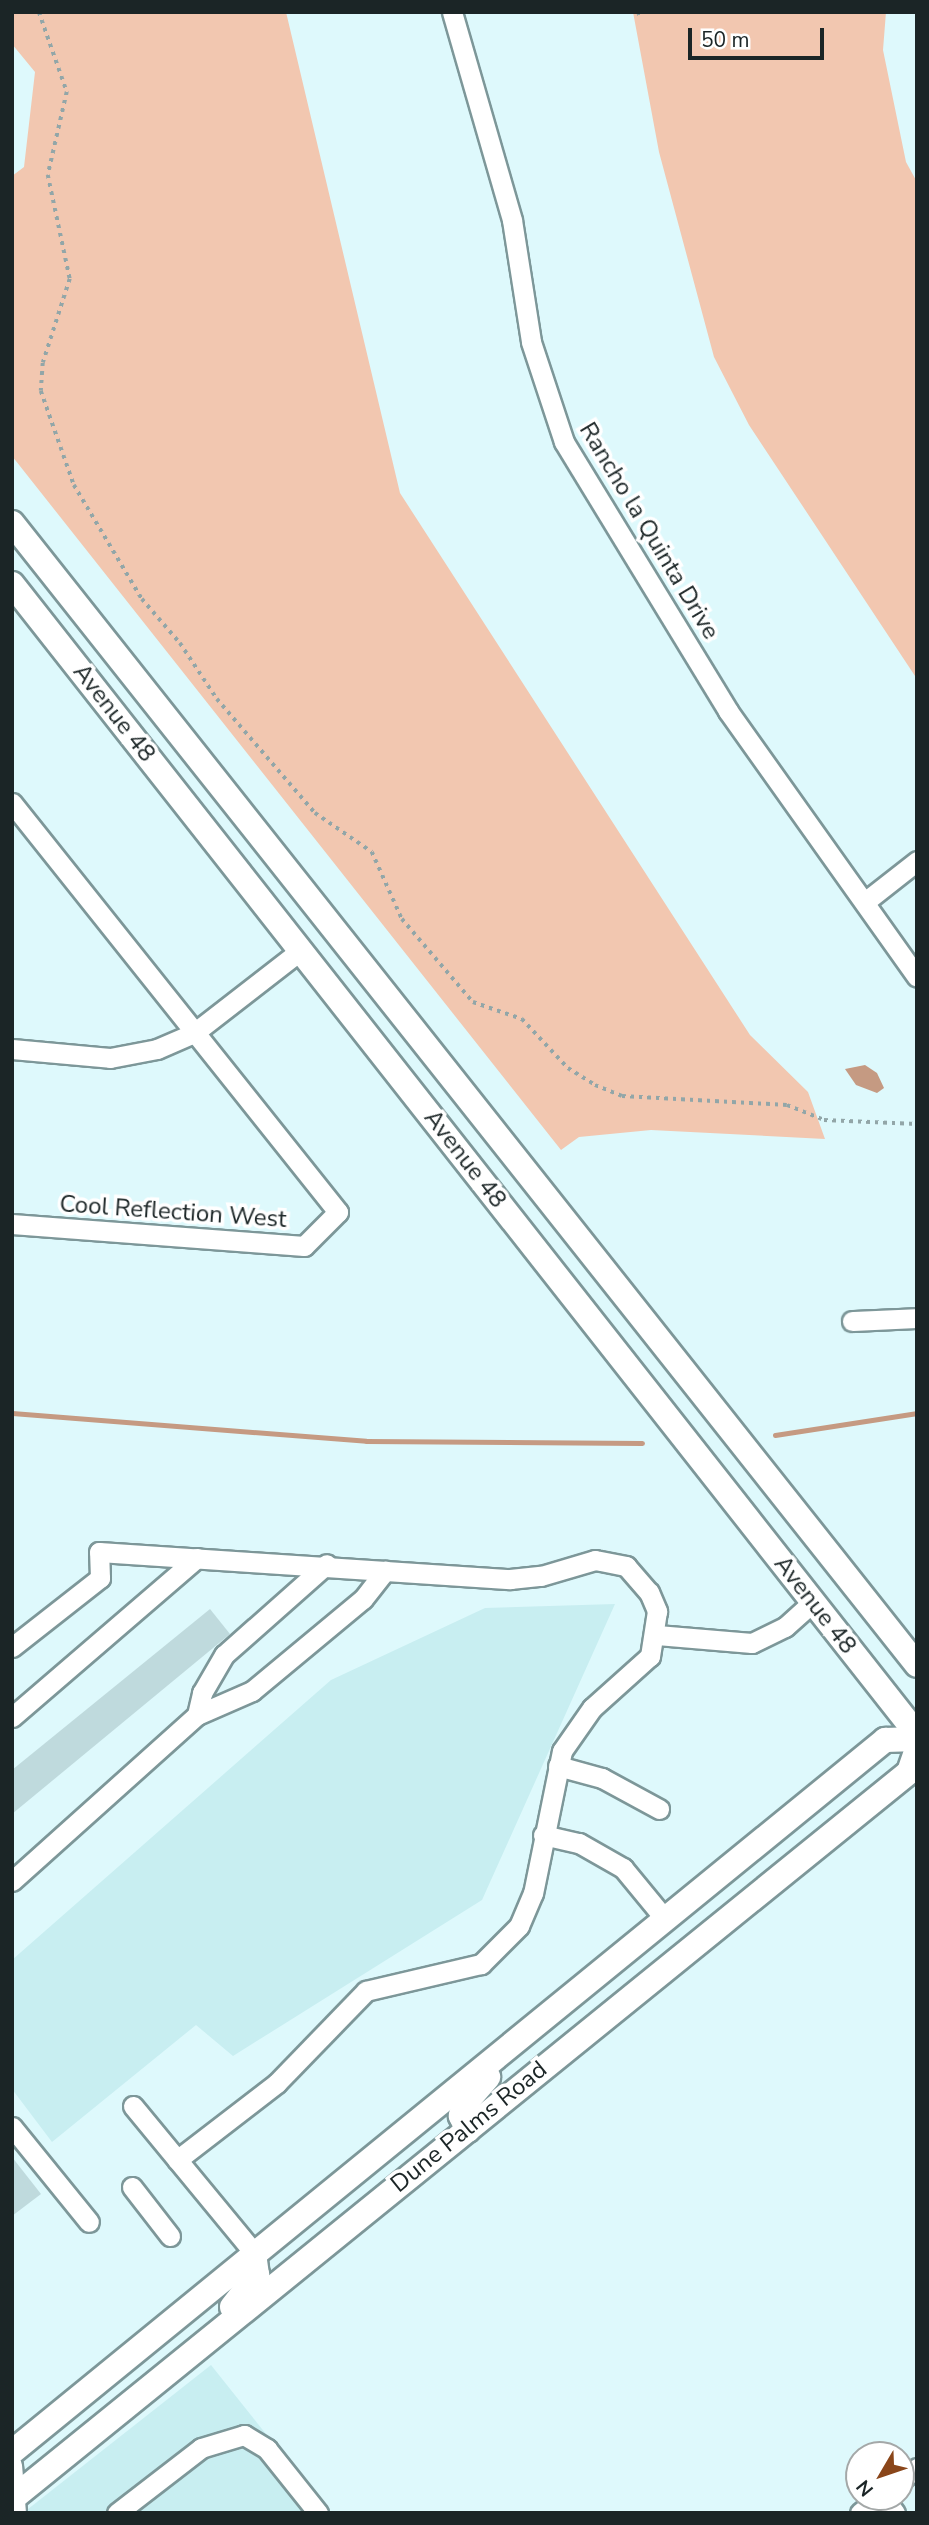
<!DOCTYPE html>
<style>
body{margin:0}
#map{position:relative;width:929px;height:2525px;overflow:hidden;background:#def9fc;font-family:"Nunito Sans",sans-serif}
div>[style]{position:absolute}
.built>*{inset:0;background:#c8eef1}
.green>*{inset:0;background:#f2c7b0}
.water>*{inset:0;background:#c59a82}
.stream>*{height:5px;margin:-2.5px;padding:0 2.5px;transform-origin:2.5px;border-radius:2.5px;background:#c59a82}
.building>*{inset:0;background:#bfdadd}
.path>*{height:3.5px;margin-top:-1.75px;transform-origin:0;background:repeating-linear-gradient(90deg,#92a6a8 0 3.5px,transparent 0 8.5px)}
.roads{filter:drop-shadow(2px 0 #7d9799) drop-shadow(-2px 0 #7d9799) drop-shadow(0 2px #7d9799) drop-shadow(0 -2px #7d9799)}
.minor>*{height:19px;margin:-9.5px;padding:0 9.5px;transform-origin:9.5px;border-radius:9.5px;background:#fff}
.major>*{height:24px;margin:-12px;padding:0 12px;transform-origin:12px;border-radius:12px;background:#fff}
span{translate:-50% -50%;white-space:nowrap;text-align:center;line-height:1.15;-webkit-text-stroke:7px #fff;paint-order:stroke}
.street-label{font-size:24px;color:#1b2526}
.frame{position:absolute;inset:0;border:14px solid #1b2526;pointer-events:none}
.north{position:absolute;left:845px;top:2441px;width:70px;height:70px;box-sizing:border-box;background:#fff;border:2px solid #a4a8a8;border-radius:50%;rotate:231deg;font-size:19px;font-weight:700;line-height:28px;text-align:center;color:#1b2526}
.north::after{content:'';display:block;margin:auto;width:24px;height:32px;background:#8a461a;clip-path:polygon(50% 0,100% 100%,50% 72%,0 100%)}
.scale{position:absolute;left:688px;top:28px;width:136px;height:32px;box-sizing:border-box;border:4px solid #1b2526;border-top:0;padding-left:9px;font-size:21px;line-height:24px;white-space:nowrap;color:#1b2526;-webkit-text-stroke:5px #fff;paint-order:stroke}
</style>
<div id="map">
<div class="built">
<i style="clip-path:polygon(615px 1604px,482px 1900px,233px 2056px,196px 2025px,52px 2142px,12px 2089px,12px 1960px,331px 1680px,485px 1608px)"></i>
<i style="clip-path:polygon(211px 2365px,329px 2513px,23px 2513px)"></i>
</div>
<div class="green">
<i style="clip-path:polygon(12px 12px,286px 12px,400px 493px,750px 1035px,808px 1092px,825px 1139px,651px 1130px,579px 1137px,561px 1150px,12px 456px,12px 176px,24px 167px,35px 72px,12px 44px)"></i>
<i style="clip-path:polygon(633px 12px,886px 12px,883px 50px,906px 162px,917px 182px,917px 679px,749px 425px,714px 357px,659px 152px)"></i>
</div>
<div class="water">
<i style="clip-path:polygon(865px 1065px,877px 1073px,884px 1088px,877px 1093px,856px 1085px,845px 1069px)"></i>
</div>
<div class="stream">
<i style="left:12px;top:1413px;width:355px;rotate:4.5deg"></i>
<i style="left:366px;top:1441px;width:276px;rotate:0.4deg"></i>
<i style="left:775px;top:1435px;width:144px;rotate:-8.8deg"></i>
</div>
<div class="building">
<i style="clip-path:polygon(210px 1609px,230px 1634px,12px 1814px,12px 1770px)"></i>
<i style="clip-path:polygon(12px 2157px,41px 2194px,12px 2216px)"></i>
</div>
<div class="path">
<i style="left:39px;top:12px;width:85px;rotate:70.7deg"></i>
<i style="left:67px;top:92px;width:85px;rotate:102.9deg"></i>
<i style="left:48px;top:175px;width:106px;rotate:78.1deg"></i>
<i style="left:70px;top:279px;width:88px;rotate:107.8deg"></i>
<i style="left:43px;top:363px;width:28px;rotate:94deg"></i>
<i style="left:41px;top:391px;width:100px;rotate:70.7deg"></i>
<i style="left:74px;top:485px;width:133px;rotate:59.2deg"></i>
<i style="left:142px;top:599px;width:58px;rotate:49.2deg"></i>
<i style="left:180px;top:643px;width:67px;rotate:56.5deg"></i>
<i style="left:217px;top:699px;width:150px;rotate:49.3deg"></i>
<i style="left:315px;top:813px;width:69px;rotate:34.4deg"></i>
<i style="left:372px;top:852px;width:73px;rotate:65.9deg"></i>
<i style="left:402px;top:919px;width:109px;rotate:49.5deg"></i>
<i style="left:473px;top:1002px;width:52px;rotate:19.1deg"></i>
<i style="left:522px;top:1019px;width:67px;rotate:46.8deg"></i>
<i style="left:568px;top:1068px;width:32px;rotate:32deg"></i>
<i style="left:595px;top:1085px;width:29px;rotate:22deg"></i>
<i style="left:622px;top:1096px;width:165px;rotate:3.1deg"></i>
<i style="left:787px;top:1105px;width:40px;rotate:22deg"></i>
<i style="left:824px;top:1120px;width:93px;rotate:2.5deg"></i>
<i style="left:638px;top:12px;width:7px;rotate:63deg"></i>
</div>
<div class="roads">
<div class="minor">
<i style="left:452px;top:12px;width:216px;rotate:73.9deg"></i>
<i style="left:512px;top:220px;width:123px;rotate:81.1deg"></i>
<i style="left:531px;top:342px;width:105px;rotate:71.7deg"></i>
<i style="left:564px;top:442px;width:315px;rotate:58.6deg"></i>
<i style="left:728px;top:711px;width:326px;rotate:54.6deg"></i>
<i style="left:12px;top:803px;width:523px;rotate:51.44deg"></i>
<i style="left:338px;top:1212px;width:48px;rotate:135deg"></i>
<i style="left:304px;top:1246px;width:293px;rotate:-175.7deg"></i>
<i style="left:866px;top:901px;width:65px;rotate:-38.1deg"></i>
<i style="left:12px;top:1049px;width:98px;rotate:5.2deg"></i>
<i style="left:110px;top:1058px;width:48px;rotate:-10.8deg"></i>
<i style="left:157px;top:1049px;width:40px;rotate:-23.4deg"></i>
<i style="left:194px;top:1033px;width:135px;rotate:-37.8deg"></i>
<i style="left:852px;top:1321px;width:65px;rotate:-2.6deg"></i>
<i style="left:657px;top:1635px;width:95px;rotate:4.8deg"></i>
<i style="left:752px;top:1643px;width:37px;rotate:-26deg"></i>
<i style="left:785px;top:1627px;width:38px;rotate:-42deg"></i>
<i style="left:12px;top:1647px;width:112px;rotate:-38.1deg"></i>
<i style="left:100px;top:1578px;width:26px;rotate:-92deg"></i>
<i style="left:99px;top:1552px;width:412px;rotate:3.8deg"></i>
<i style="left:510px;top:1579px;width:31px;rotate:-6deg"></i>
<i style="left:541px;top:1576px;width:56px;rotate:-16.5deg"></i>
<i style="left:595px;top:1560px;width:32px;rotate:11deg"></i>
<i style="left:626px;top:1566px;width:35px;rotate:49deg"></i>
<i style="left:649px;top:1592px;width:21px;rotate:67deg"></i>
<i style="left:657px;top:1611px;width:46px;rotate:98.8deg"></i>
<i style="left:650px;top:1656px;width:78px;rotate:138.1deg"></i>
<i style="left:592px;top:1708px;width:52px;rotate:124.9deg"></i>
<i style="left:562px;top:1751px;width:145px;rotate:101.5deg"></i>
<i style="left:533px;top:1893px;width:36px;rotate:113deg"></i>
<i style="left:519px;top:1926px;width:54px;rotate:135deg"></i>
<i style="left:481px;top:1964px;width:118px;rotate:166.8deg"></i>
<i style="left:366px;top:1991px;width:128px;rotate:134.1deg"></i>
<i style="left:277px;top:2083px;width:126px;rotate:142.4deg"></i>
<i style="left:197px;top:1715px;width:60px;rotate:-23.6deg"></i>
<i style="left:252px;top:1691px;width:144px;rotate:-39.7deg"></i>
<i style="left:363px;top:1599px;width:36px;rotate:-52deg"></i>
<i style="left:12px;top:1717px;width:244px;rotate:-40.7deg"></i>
<i style="left:558px;top:1766px;width:46px;rotate:15.3deg"></i>
<i style="left:602px;top:1778px;width:65px;rotate:28.5deg"></i>
<i style="left:543px;top:1835px;width:37px;rotate:13deg"></i>
<i style="left:579px;top:1843px;width:51px;rotate:29.6deg"></i>
<i style="left:623px;top:1868px;width:66px;rotate:50.5deg"></i>
<i style="left:12px;top:1881px;width:249px;rotate:-41.9deg"></i>
<i style="left:197px;top:1715px;width:23px;rotate:-77deg"></i>
<i style="left:202px;top:1693px;width:44px;rotate:-59.9deg"></i>
<i style="left:224px;top:1655px;width:137px;rotate:-41.5deg"></i>
<i style="left:133px;top:2106px;width:190px;rotate:50.5deg"></i>
<i style="left:12px;top:2127px;width:122px;rotate:51deg"></i>
<i style="left:132px;top:2187px;width:62px;rotate:52.2deg"></i>
<i style="left:12px;top:2465px;width:48px;rotate:85.2deg"></i>
<i style="left:901px;top:2480px;width:20px;rotate:-37deg"></i>
<i style="left:883px;top:2497px;width:20px;rotate:53deg"></i>
<i style="left:117px;top:2513px;width:106px;rotate:-37.7deg"></i>
<i style="left:201px;top:2448px;width:45px;rotate:-16.8deg"></i>
<i style="left:244px;top:2435px;width:27px;rotate:31deg"></i>
<i style="left:267px;top:2449px;width:82px;rotate:51.4deg"></i>
<i style="left:860px;top:2513px;width:26px;rotate:-39deg"></i>
</div>
<div class="major">
<i style="left:12px;top:523px;width:1457px;rotate:51.6deg"></i>
<i style="left:12px;top:584px;width:1463px;rotate:51.8deg"></i>
<i style="left:468px;top:2130px;width:16px;rotate:-117deg"></i>
<i style="left:461px;top:2116px;width:11px;rotate:-75deg"></i>
<i style="left:464px;top:2105px;width:37px;rotate:-49deg"></i>
<i style="left:232px;top:2307px;width:41px;rotate:-52deg"></i>
<i style="left:257px;top:2275px;width:22px;rotate:-98deg"></i>
<i style="left:12px;top:2452px;width:1127px;rotate:-39.2deg"></i>
<i style="left:885px;top:1740px;width:32px;rotate:-2deg"></i>
<i style="left:12px;top:2499px;width:1155px;rotate:-39.02deg"></i>
<i style="left:909px;top:1772px;width:24px;rotate:-71deg"></i>
</div>
</div>
<div class="street-label">
<span style="left:649px;top:531px;rotate:59deg">Rancho la Quinta Drive</span>
<span style="left:114px;top:713px;rotate:52deg">Avenue 48</span>
<span style="left:465px;top:1159px;rotate:52deg">Avenue 48</span>
<span style="left:173px;top:1212px;rotate:4deg">Cool Reflection West</span>
<span style="left:815px;top:1605px;rotate:52deg">Avenue 48</span>
<span style="left:469px;top:2127px;rotate:-39deg">Dune Palms Road</span>
</div>
<div class="frame"></div>
<div class="north">N</div>
<div class="scale">50 m</div>
</div>
